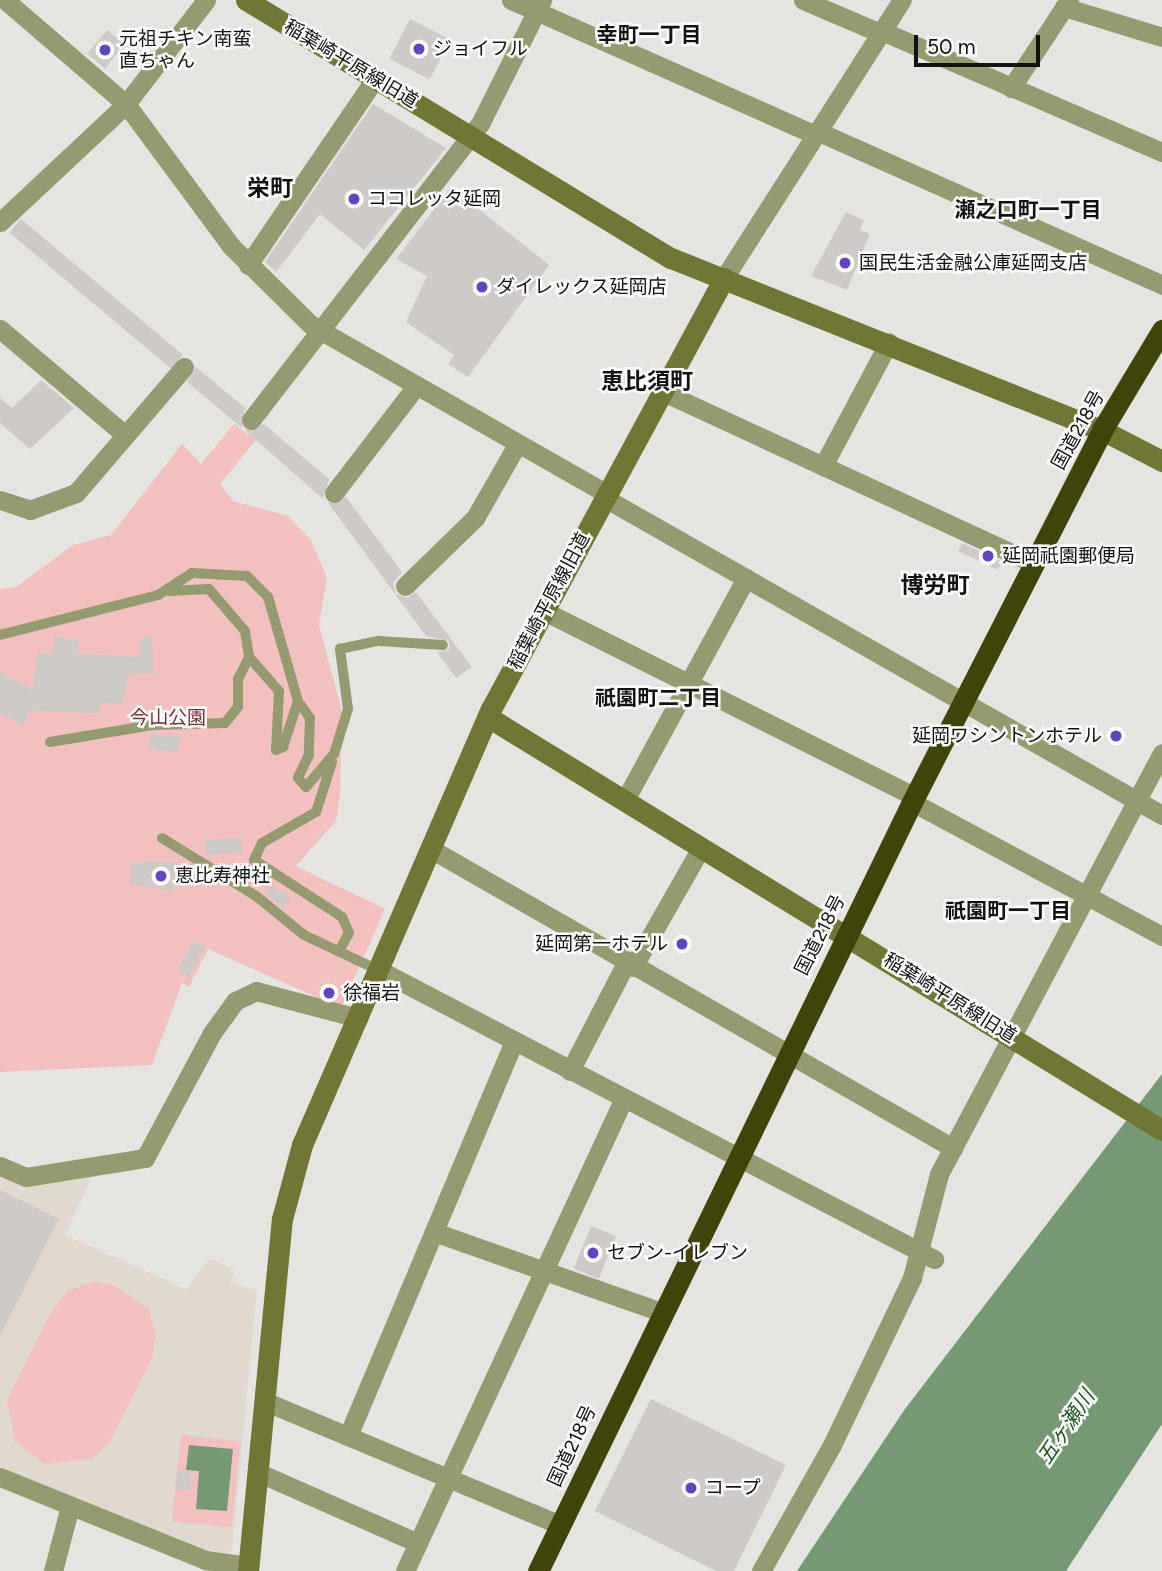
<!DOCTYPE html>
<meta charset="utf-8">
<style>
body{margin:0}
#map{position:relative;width:1162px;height:1571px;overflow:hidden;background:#e6e4e1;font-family:Figtree,"Noto Sans JP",sans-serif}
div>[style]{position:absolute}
.built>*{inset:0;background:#dfd9cf}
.green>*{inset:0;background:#f2c1bf;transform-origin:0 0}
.water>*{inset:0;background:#749973}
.building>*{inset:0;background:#cdcac8;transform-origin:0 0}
.lane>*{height:10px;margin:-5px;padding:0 5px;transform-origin:5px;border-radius:5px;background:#969a71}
.street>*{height:19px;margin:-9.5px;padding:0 9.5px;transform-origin:9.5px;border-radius:9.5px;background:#969a71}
.secondary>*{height:21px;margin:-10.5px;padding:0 10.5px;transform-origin:10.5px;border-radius:10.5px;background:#717635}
.highway>*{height:21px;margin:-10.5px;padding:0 10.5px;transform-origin:10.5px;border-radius:10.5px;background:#404408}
.dots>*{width:19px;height:19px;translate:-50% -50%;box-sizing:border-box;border:4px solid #fff;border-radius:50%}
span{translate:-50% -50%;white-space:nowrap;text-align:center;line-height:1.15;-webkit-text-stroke:5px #fff;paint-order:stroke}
.poi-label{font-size:19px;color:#131211}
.left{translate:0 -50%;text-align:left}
.right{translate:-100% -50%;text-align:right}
.street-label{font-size:19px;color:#131211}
.park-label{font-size:19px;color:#763031}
.neighbourhood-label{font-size:21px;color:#131211;font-weight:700}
.water-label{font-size:21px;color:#205521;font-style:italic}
.quarter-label{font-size:23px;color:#131211;font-weight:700}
.scale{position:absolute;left:914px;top:35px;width:126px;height:32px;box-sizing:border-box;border:4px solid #131211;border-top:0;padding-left:9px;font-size:21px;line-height:24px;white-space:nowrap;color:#131211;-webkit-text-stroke:5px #fff;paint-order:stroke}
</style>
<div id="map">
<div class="built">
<i style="clip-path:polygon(0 1175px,92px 1176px,65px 1235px,186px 1289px,210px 1258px,234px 1270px,231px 1282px,257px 1291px,232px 1550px,221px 1556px,0 1470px)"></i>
</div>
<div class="green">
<i style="clip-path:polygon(234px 424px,256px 440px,220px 484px,233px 501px,288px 516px,311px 540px,327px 578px,319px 625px,342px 711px,340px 795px,336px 821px,296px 866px,385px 909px,341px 1008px,208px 949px,189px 987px,182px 983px,152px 1065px,0 1072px,0 589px,16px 587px,73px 545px,111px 535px,182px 444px,201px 464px)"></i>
<i style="clip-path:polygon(93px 1281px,115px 1286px,149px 1309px,156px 1335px,152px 1359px,110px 1442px,92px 1459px,44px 1464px,15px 1441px,7px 1401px,52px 1311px,67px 1291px)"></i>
<i style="left:181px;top:1435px;width:60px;height:87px;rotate:6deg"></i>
</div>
<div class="water">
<i style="clip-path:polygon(1162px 1074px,1162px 1424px,1066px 1571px,797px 1571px,905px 1409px)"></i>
<i style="clip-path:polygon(189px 1445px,233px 1449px,227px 1511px,196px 1509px,199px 1471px,186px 1470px)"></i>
</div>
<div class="building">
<i style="left:410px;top:19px;width:45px;height:45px;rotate:27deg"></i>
<i style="left:107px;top:30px;width:23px;height:31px;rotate:40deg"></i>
<i style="clip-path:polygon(373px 104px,446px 148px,364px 250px,320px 214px,276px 272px,265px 262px)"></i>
<i style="clip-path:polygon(451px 187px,549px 265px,468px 377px,448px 364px,454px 355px,406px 322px,427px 276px,396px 259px)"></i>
<i style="clip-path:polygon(846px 212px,864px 220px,860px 230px,870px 234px,847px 290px,811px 276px)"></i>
<i style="left:21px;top:219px;width:211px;height:18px;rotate:40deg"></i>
<i style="clip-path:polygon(196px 367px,245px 408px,242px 428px,187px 382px)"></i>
<i style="clip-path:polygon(41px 380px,74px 408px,30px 449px,0 423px,0 398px,12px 408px)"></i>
<i style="clip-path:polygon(264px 424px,329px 479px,323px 499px,245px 430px)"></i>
<i style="clip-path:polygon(346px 497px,402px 572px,393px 583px,396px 594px,407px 598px,416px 592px,472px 667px,456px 678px,437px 652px,449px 650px,449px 641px,426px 636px,328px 503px)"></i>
<i style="left:962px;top:543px;width:44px;height:9px;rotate:25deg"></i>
<i style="clip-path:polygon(152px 633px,153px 673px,129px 674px,122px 704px,100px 703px,99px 713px,30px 711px,22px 725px,0 713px,0 672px,32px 690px,38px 653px,52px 654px,55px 636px,80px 641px,78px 654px,140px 657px,140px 642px)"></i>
<i style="clip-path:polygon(151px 733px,181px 737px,177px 753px,148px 747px)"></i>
<i style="left:241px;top:838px;width:14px;height:36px;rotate:86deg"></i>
<i style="clip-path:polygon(148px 861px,175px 863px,173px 891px,130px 884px,131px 864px)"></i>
<i style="clip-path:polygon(271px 886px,290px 897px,284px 909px,266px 894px)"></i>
<i style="left:193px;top:941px;width:13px;height:33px;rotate:27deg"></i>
<i style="clip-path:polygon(0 1190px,59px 1219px,0 1336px)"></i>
<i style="left:591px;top:1226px;width:27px;height:46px;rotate:22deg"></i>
<i style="clip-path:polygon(651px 1399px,786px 1465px,734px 1571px,716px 1571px,595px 1511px)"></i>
<i style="clip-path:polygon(177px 1471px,190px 1472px,191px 1490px,175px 1490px)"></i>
</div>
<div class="lane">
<i style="left:169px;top:591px;width:40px;rotate:-2.9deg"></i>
<i style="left:209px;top:589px;width:55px;rotate:49.4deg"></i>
<i style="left:245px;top:631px;width:26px;rotate:81deg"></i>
<i style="left:249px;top:657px;width:45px;rotate:48.6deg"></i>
<i style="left:279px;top:691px;width:59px;rotate:92.9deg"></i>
<i style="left:276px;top:750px;width:8px;rotate:-23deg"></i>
<i style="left:283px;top:747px;width:48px;rotate:-71.9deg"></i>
<i style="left:0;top:635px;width:163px;rotate:-14.2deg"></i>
<i style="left:158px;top:595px;width:40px;rotate:-32.9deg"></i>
<i style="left:192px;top:573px;width:55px;rotate:3.1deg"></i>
<i style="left:247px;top:576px;width:30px;rotate:45deg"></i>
<i style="left:268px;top:597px;width:108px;rotate:73.9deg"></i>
<i style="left:298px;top:701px;width:21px;rotate:55deg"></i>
<i style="left:310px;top:718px;width:37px;rotate:92deg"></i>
<i style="left:309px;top:755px;width:25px;rotate:116deg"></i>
<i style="left:298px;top:778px;width:12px;rotate:48deg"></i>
<i style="left:306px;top:787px;width:43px;rotate:-49.7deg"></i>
<i style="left:334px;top:754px;width:47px;rotate:-72.7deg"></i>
<i style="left:348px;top:709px;width:61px;rotate:-97.6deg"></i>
<i style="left:340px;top:649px;width:40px;rotate:-12deg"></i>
<i style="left:379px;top:641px;width:64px;rotate:3.6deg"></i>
<i style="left:50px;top:742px;width:104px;rotate:-9.4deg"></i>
<i style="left:153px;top:725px;width:72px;rotate:-1.6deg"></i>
<i style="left:225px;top:723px;width:21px;rotate:-51deg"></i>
<i style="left:238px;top:707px;width:28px;rotate:-90deg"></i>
<i style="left:238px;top:679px;width:25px;rotate:-63deg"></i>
<i style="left:332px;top:762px;width:52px;rotate:107.7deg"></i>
<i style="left:316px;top:812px;width:62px;rotate:150.1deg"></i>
<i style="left:262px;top:843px;width:19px;rotate:115deg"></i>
<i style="left:254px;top:860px;width:105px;rotate:32.9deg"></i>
<i style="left:342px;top:917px;width:17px;rotate:66deg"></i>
<i style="left:349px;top:933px;width:21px;rotate:119deg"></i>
<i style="left:162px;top:838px;width:110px;rotate:31.7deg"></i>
<i style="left:256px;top:896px;width:62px;rotate:39.1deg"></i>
<i style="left:304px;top:935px;width:82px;rotate:25.3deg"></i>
</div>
<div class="street">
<i style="left:5px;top:0;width:160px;rotate:40.7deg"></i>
<i style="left:126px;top:104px;width:177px;rotate:53.5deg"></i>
<i style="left:231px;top:246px;width:112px;rotate:44.6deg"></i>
<i style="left:311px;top:325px;width:339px;rotate:29.7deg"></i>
<i style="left:511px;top:0;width:334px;rotate:23.9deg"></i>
<i style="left:803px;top:0;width:84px;rotate:23.2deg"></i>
<i style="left:1064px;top:7px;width:102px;rotate:17deg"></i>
<i style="left:882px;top:31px;width:305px;rotate:23.4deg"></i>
<i style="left:1011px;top:88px;width:105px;rotate:-56.6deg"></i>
<i style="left:819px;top:132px;width:376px;rotate:24deg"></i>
<i style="left:0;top:222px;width:173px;rotate:-43.1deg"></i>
<i style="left:126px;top:104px;width:131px;rotate:-52.4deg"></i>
<i style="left:248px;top:265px;width:225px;rotate:-55.7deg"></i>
<i style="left:724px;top:278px;width:330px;rotate:-57.4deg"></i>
<i style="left:0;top:329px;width:164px;rotate:40.3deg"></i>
<i style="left:661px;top:391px;width:411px;rotate:24.8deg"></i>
<i style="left:251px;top:420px;width:374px;rotate:-52.3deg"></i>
<i style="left:480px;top:124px;width:139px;rotate:-63.4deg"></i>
<i style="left:823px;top:466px;width:140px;rotate:-62deg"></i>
<i style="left:334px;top:493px;width:136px;rotate:-52.5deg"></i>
<i style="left:603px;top:497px;width:643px;rotate:29.63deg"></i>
<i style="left:0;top:500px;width:32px;rotate:18deg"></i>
<i style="left:30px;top:510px;width:49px;rotate:-20.3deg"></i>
<i style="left:76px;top:493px;width:166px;rotate:-49.4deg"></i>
<i style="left:405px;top:586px;width:98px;rotate:-44.2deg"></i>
<i style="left:475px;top:518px;width:86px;rotate:-60.2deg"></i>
<i style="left:544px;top:611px;width:415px;rotate:26.6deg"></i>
<i style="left:625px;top:800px;width:253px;rotate:-61.4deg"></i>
<i style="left:912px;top:802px;width:284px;rotate:28.2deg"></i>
<i style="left:431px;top:849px;width:602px;rotate:29.8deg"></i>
<i style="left:633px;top:967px;width:137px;rotate:-60.3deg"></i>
<i style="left:379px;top:970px;width:626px;rotate:27.51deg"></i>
<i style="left:570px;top:1071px;width:122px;rotate:-62.6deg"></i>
<i style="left:0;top:1166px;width:28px;rotate:23deg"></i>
<i style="left:26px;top:1177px;width:121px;rotate:-9.1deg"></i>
<i style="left:145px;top:1158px;width:142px;rotate:-61.8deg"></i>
<i style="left:212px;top:1033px;width:39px;rotate:-54deg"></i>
<i style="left:235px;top:1001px;width:23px;rotate:-25deg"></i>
<i style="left:256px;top:991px;width:106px;rotate:14.8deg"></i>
<i style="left:434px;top:1232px;width:241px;rotate:19.4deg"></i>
<i style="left:264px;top:1401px;width:321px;rotate:22.7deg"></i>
<i style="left:348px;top:1436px;width:428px;rotate:-67.2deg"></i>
<i style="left:257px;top:1472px;width:176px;rotate:23.8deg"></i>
<i style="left:0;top:1477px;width:221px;rotate:22deg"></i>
<i style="left:205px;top:1560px;width:44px;rotate:7.8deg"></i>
<i style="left:53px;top:1571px;width:67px;rotate:-75.3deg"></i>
<i style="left:405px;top:1571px;width:521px;rotate:-65.16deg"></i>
<i style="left:761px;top:1571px;width:142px;rotate:-60.6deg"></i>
<i style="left:831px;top:1447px;width:187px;rotate:-64.4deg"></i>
<i style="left:912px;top:1278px;width:107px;rotate:-75.4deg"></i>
<i style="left:939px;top:1174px;width:476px;rotate:-62.1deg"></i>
</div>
<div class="secondary">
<i style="left:246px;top:0;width:497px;rotate:31.3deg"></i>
<i style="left:671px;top:258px;width:464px;rotate:21.8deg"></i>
<i style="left:1102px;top:430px;width:68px;rotate:27.3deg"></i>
<i style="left:488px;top:717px;width:790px;rotate:31.5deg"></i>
<i style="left:248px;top:1571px;width:354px;rotate:-84.5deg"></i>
<i style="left:282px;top:1219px;width:77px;rotate:-74.9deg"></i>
<i style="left:302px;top:1145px;width:475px;rotate:-66.6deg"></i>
<i style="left:491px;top:709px;width:490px;rotate:-61.6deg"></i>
</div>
<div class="highway">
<i style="left:538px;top:1571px;width:855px;rotate:-64.06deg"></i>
<i style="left:912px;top:802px;width:418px;rotate:-62.9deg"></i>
<i style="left:1102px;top:430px;width:117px;rotate:-59deg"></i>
</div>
<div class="dots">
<i style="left:419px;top:49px;background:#6145be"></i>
<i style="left:105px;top:50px;background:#6145be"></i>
<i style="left:354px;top:199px;background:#6145be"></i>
<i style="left:845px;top:263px;background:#6145be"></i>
<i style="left:482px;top:287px;background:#6145be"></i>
<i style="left:988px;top:556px;background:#6145be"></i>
<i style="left:1116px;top:736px;background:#6145be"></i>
<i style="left:161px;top:876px;background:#6145be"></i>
<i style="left:682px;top:944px;background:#6145be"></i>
<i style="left:329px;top:993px;background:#6145be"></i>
<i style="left:593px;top:1253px;background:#6145be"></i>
<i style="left:691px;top:1488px;background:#6145be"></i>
</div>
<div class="poi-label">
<span class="left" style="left:119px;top:50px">元祖チキン南蛮<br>直ちゃん</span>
<span class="left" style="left:433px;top:49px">ジョイフル</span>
<span class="left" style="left:368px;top:199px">ココレッタ延岡</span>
<span class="left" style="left:859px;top:263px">国民生活金融公庫延岡支店</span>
<span class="left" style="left:496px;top:287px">ダイレックス延岡店</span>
<span class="left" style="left:1002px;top:556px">延岡祇園郵便局</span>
<span class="right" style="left:1102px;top:736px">延岡ワシントンホテル</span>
<span class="left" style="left:175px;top:876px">恵比寿神社</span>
<span class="right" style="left:668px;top:944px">延岡第一ホテル</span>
<span class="left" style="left:343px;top:993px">徐福岩</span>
<span class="left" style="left:607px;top:1253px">セブン-イレブン</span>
<span class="left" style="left:705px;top:1488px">コープ</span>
</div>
<div class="street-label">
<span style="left:351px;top:64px;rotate:31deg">稲葉崎平原線旧道</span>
<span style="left:1078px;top:430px;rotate:-61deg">国道218号</span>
<span style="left:549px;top:601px;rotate:-62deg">稲葉崎平原線旧道</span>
<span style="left:820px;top:935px;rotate:-63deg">国道218号</span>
<span style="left:950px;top:998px;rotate:32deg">稲葉崎平原線旧道</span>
<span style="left:572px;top:1446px;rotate:-65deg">国道218号</span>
</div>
<div class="park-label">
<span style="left:168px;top:718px">今山公園</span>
</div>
<div class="neighbourhood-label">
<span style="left:649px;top:35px">幸町一丁目</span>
<span style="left:1028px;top:210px">瀬之口町一丁目</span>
<span style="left:658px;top:698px">祇園町二丁目</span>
<span style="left:1008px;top:911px">祇園町一丁目</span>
</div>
<div class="water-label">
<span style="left:1066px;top:1427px;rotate:-56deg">五ヶ瀬川</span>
</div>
<div class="quarter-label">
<span style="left:270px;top:188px">栄町</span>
<span style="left:647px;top:381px">恵比須町</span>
<span style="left:935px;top:585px">博労町</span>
</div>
<div class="scale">50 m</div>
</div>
